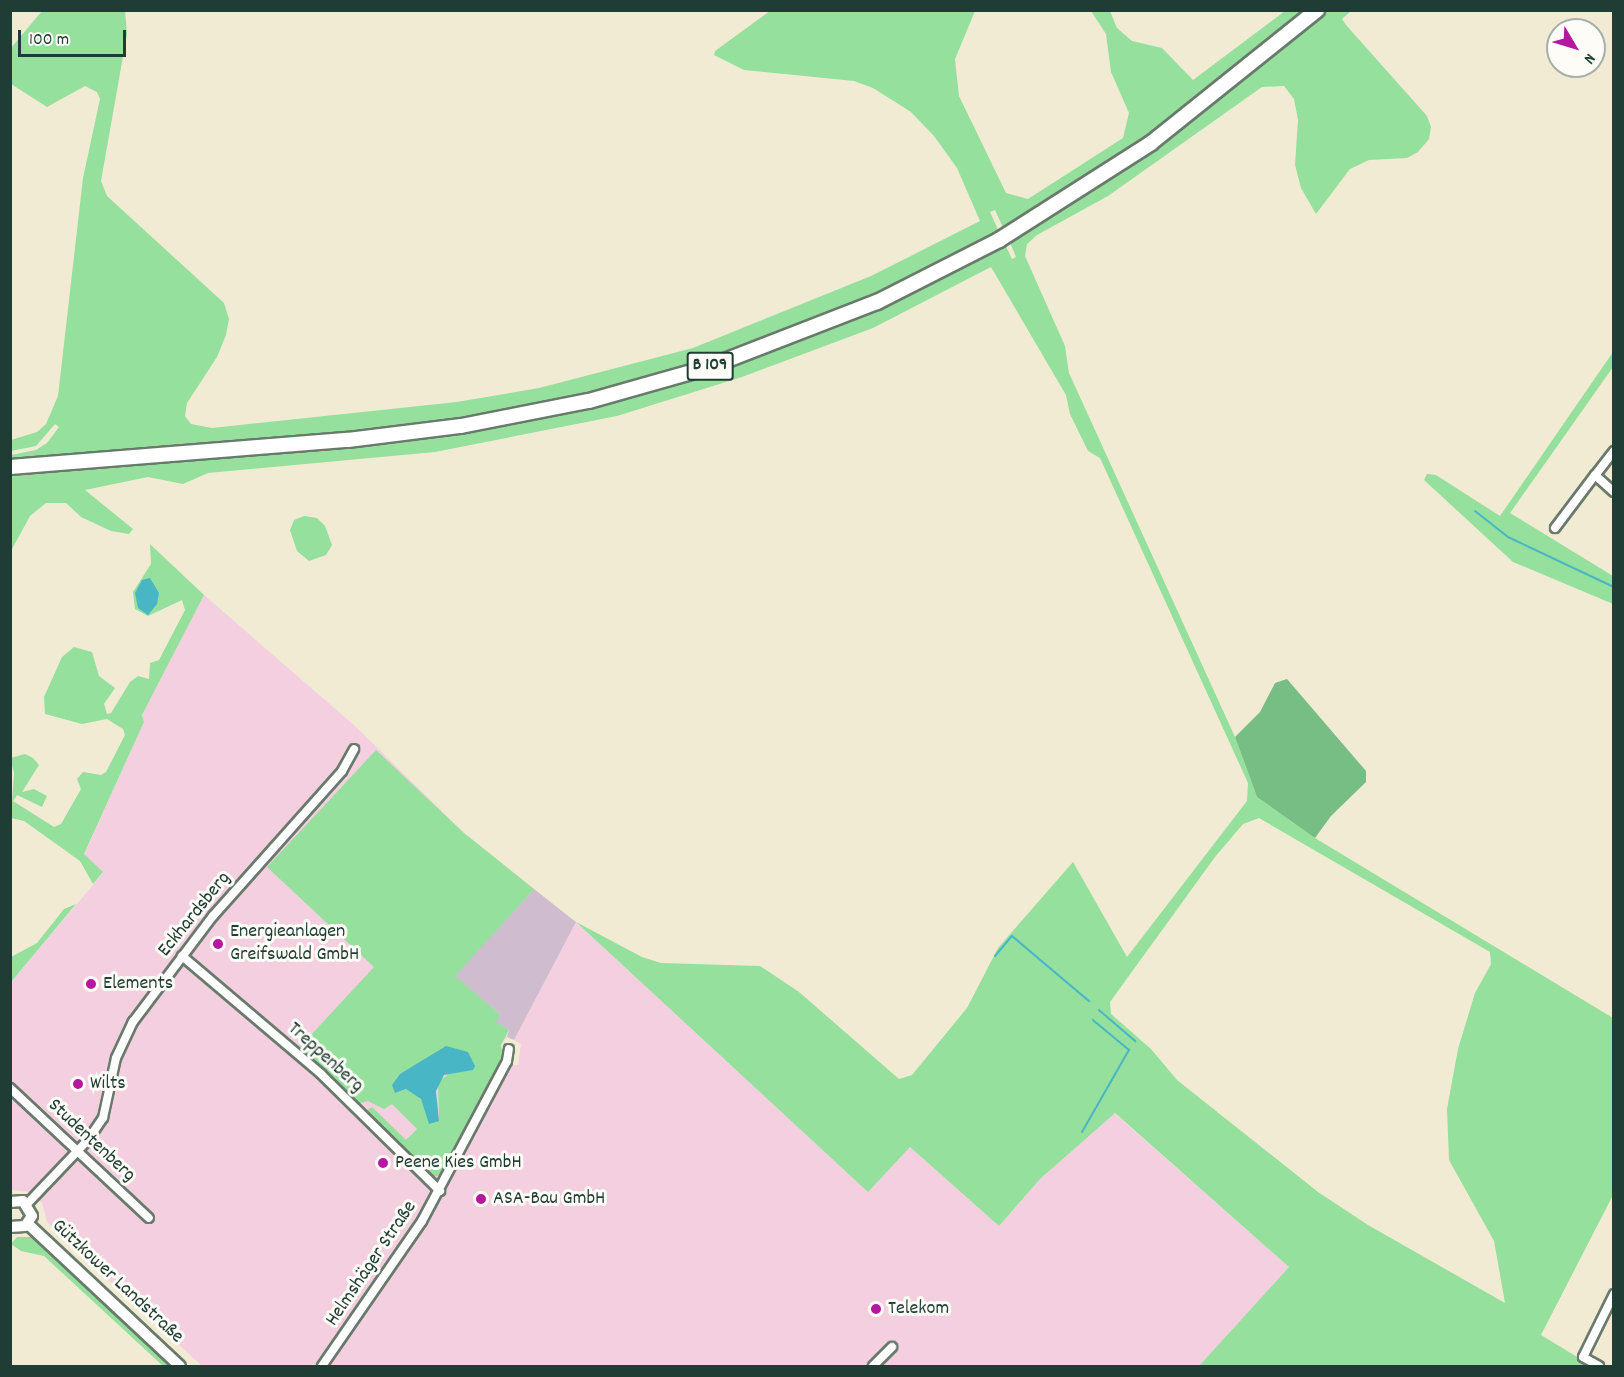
<!DOCTYPE html>
<meta charset="utf-8">
<style>
body{margin:0}
#map{position:relative;width:1624px;height:1377px;overflow:hidden;background:#f2ebd4;font-family:Dekko,sans-serif}
div>[style]{position:absolute}
.built>*{inset:0;background:#f3cfe0}
.industrial>*{inset:0;background:#cfbdcf}
.green>*{inset:0;background:#94e09c}
.forest>*{inset:0;background:#77be84}
.water>*{inset:0;background:#49b6c5}
.stream>*{height:2px;margin:-1px;padding:0 1px;transform-origin:1px;border-radius:1px;background:#49b6c5}
.roads{filter:drop-shadow(2px 0 #697a6c) drop-shadow(-2px 0 #697a6c) drop-shadow(0 2px #697a6c) drop-shadow(0 -2px #697a6c)}
.street>*{height:8px;margin:-4px;padding:0 4px;transform-origin:4px;border-radius:4px;background:#fff}
.secondary>*{height:10px;margin:-5px;padding:0 5px;transform-origin:5px;border-radius:5px;background:#fff}
.highway>*{height:14px;margin:-7px;padding:0 7px;transform-origin:7px;border-radius:7px;background:#fff}
.dots>*{width:16px;height:16px;translate:-50% -50%;box-sizing:border-box;border:3px solid #fdfcf7;border-radius:50%}
span{translate:-50% -50%;white-space:nowrap;text-align:center;line-height:1.15;-webkit-text-stroke:6px #fdfcf7;paint-order:stroke}
.shield-label span{padding:2px 4px;background:#fdfcf7;border:2px solid;border-radius:4px;-webkit-text-stroke-width:0}
.shield-label{font-size:18px;color:#1f3d34;font-weight:700}
.street-label{font-size:20px;color:#1f3d34}
.poi-label{font-size:20px;color:#1f3d34}
.left{translate:0 -50%;text-align:left}
.frame{position:absolute;inset:0;border:12px solid #1f3d34;pointer-events:none}
.north{position:absolute;left:1546px;top:18px;width:60px;height:60px;box-sizing:border-box;background:#fdfcf7;border:2px solid #a4b0a9;border-radius:50%;rotate:128deg;font-size:16px;font-weight:700;line-height:24px;text-align:center;color:#1f3d34}
.north::after{content:'';display:block;margin:auto;width:21px;height:27px;background:#b5179e;clip-path:polygon(50% 0,100% 100%,50% 72%,0 100%)}
.scale{position:absolute;left:18px;top:30px;width:108px;height:27px;box-sizing:border-box;border:3px solid #1f3d34;border-top:0;padding-left:8px;font-size:18px;line-height:21px;white-space:nowrap;color:#1f3d34;-webkit-text-stroke:4px #fdfcf7;paint-order:stroke}
</style>
<div id="map">
<div class="built">
<i style="clip-path:polygon(204px 595px,355px 726px,464px 833px,534px 889px,455px 976px,500px 1014px,507px 1037px,501px 1045px,503px 1062px,433px 1197px,318px 1366px,202px 1366px,161px 1328px,150px 1309px,109px 1281px,47px 1222px,42px 1203px,30px 1192px,11px 1190px,11px 982px,103px 873px,84px 855px,144px 722px,142px 715px)"></i>
<i style="clip-path:polygon(576px 922px,867px 1191px,910px 1147px,999px 1226px,1040px 1179px,1114px 1113px,1289px 1267px,1199px 1366px,328px 1366px,433px 1211px,510px 1065px,518px 1065px,521px 1044px,514px 1040px)"></i>
</div>
<div class="industrial">
<i style="clip-path:polygon(534px 889px,576px 922px,514px 1040px,507px 1037px,509px 1030px,495px 1022px,500px 1014px,454px 976px)"></i>
</div>
<div class="green">
<i style="clip-path:polygon(42px 11px,125px 11px,127px 34px,101px 181px,107px 196px,224px 303px,229px 319px,226px 335px,217px 357px,187px 403px,185px 416px,191px 424px,212px 428px,457px 402px,539px 388px,693px 348px,871px 276px,980px 221px,957px 168px,934px 136px,911px 112px,873px 88px,854px 81px,744px 70px,714px 55px,715px 51px,770px 11px,975px 11px,955px 59px,959px 96px,1006px 193px,1028px 199px,1123px 138px,1129px 113px,1111px 72px,1106px 34px,1091px 11px,1110px 11px,1117px 28px,1132px 41px,1162px 48px,1193px 80px,1285px 11px,1310px 11px,1180px 116px,1005px 232px,995px 210px,990px 212px,1000px 234px,905px 284px,764px 343px,623px 388px,414px 429px,11px 462px,11px 455px,36px 450px,47px 443px,59px 427px,55px 424px,36px 446px,11px 451px,11px 440px,37px 432px,46px 424px,58px 396px,83px 178px,100px 99px,97px 92px,85px 86px,47px 107px,11px 84px,10px 49px)"></i>
<i style="clip-path:polygon(evenodd,1324px 11px,1351px 11px,1342px 19px,1346px 25px,1427px 116px,1431px 127px,1429px 139px,1418px 152px,1407px 158px,1369px 160px,1350px 169px,1316px 214px,1301px 188px,1295px 165px,1298px 120px,1294px 99px,1284px 86px,1262px 87px,1108px 196px,1037px 235px,1027px 244px,1025px 256px,1065px 346px,1069px 373px,1235px 737px,1257px 797px,1315px 838px,1613px 1018px,1613px 1195px,1541px 1335px,1592px 1366px,1199px 1366px,1289px 1267px,1115px 1113px,1040px 1179px,999px 1226px,910px 1147px,868px 1192px,576px 922px,642px 957px,661px 963px,760px 966px,799px 992px,899px 1079px,912px 1075px,967px 1008px,998px 948px,1073px 862px,1127px 957px,1247px 801px,1248px 783px,1100px 458px,1088px 451px,1070px 414px,1066px 395px,991px 267px,873px 328px,742px 377px,617px 416px,435px 452px,208px 473px,183px 484px,148px 477px,85px 490px,133px 529px,129px 534px,111px 531px,81px 517px,66px 503px,46px 503px,30px 516px,11px 551px,11px 471px,330px 446px,658px 387px,1004px 242px,1012px 259px,1016px 257px,1009px 240px,1094px 188px,1171px 135px,1324px 11px,1259px 818px,1490px 952px,1491px 964px,1475px 993px,1458px 1049px,1447px 1109px,1449px 1160px,1494px 1241px,1505px 1303px,1368px 1225px,1318px 1192px,1177px 1080px,1151px 1049px,1111px 1014px,1110px 1002px,1215px 857px,1243px 824px,1259px 818px)"></i>
<i style="clip-path:polygon(1613px 352px,1613px 367px,1510px 513px,1613px 576px,1613px 604px,1513px 562px,1424px 480px,1427px 474px,1436px 475px,1500px 516px)"></i>
<i style="clip-path:polygon(304px 516px,317px 518px,325px 526px,332px 545px,326px 555px,309px 561px,297px 551px,290px 530px,294px 520px)"></i>
<i style="clip-path:polygon(150px 544px,204px 595px,142px 715px,144px 722px,84px 854px,103px 872px,93px 884px,80px 861px,24px 821px,11px 818px,14px 773px,10px 758px,25px 754px,33px 758px,39px 765px,22px 792px,34px 789px,47px 796px,42px 807px,17px 795px,13px 801px,54px 827px,61px 824px,81px 789px,77px 779px,83px 772px,101px 775px,106px 772px,125px 735px,123px 729px,107px 719px,82px 724px,45px 714px,44px 697px,62px 657px,74px 647px,92px 652px,99px 676px,115px 688px,104px 704px,107px 714px,111px 713px,130px 682px,138px 676px,149px 679px,150px 663px,159px 660px,185px 610px,182px 600px,148px 616px,135px 609px,133px 592px,151px 564px)"></i>
<i style="clip-path:polygon(evenodd,376px 750px,464px 833px,534px 889px,455px 976px,500px 1014px,496px 1022px,509px 1030px,501px 1045px,503px 1062px,441px 1176px,430px 1176px,365px 1112px,372px 1107px,406px 1140px,417px 1129px,392px 1104px,384px 1109px,368px 1101px,357px 1104px,297px 1050px,374px 967px,267px 867px,376px 750px,416px 1066px,467px 1071px,453px 1071px,438px 1082px,439px 1121px,417px 1095px,406px 1089px,395px 1093px,400px 1074px,416px 1066px)"></i>
<i style="clip-path:polygon(76px 904px,11px 982px,11px 957px,37px 943px,64px 909px)"></i>
<i style="clip-path:polygon(17px 1237px,32px 1237px,171px 1366px,163px 1366px,44px 1256px,21px 1251px,11px 1244px)"></i>
</div>
<div class="forest">
<i style="clip-path:polygon(1287px 679px,1366px 771px,1366px 782px,1331px 816px,1315px 838px,1257px 797px,1235px 737px,1260px 712px,1275px 683px)"></i>
</div>
<div class="water">
<i style="clip-path:polygon(150px 578px,159px 593px,157px 604px,148px 615px,138px 608px,135px 593px,142px 580px)"></i>
<i style="clip-path:polygon(446px 1046px,468px 1052px,475px 1066px,473px 1070px,444px 1075px,436px 1091px,439px 1121px,429px 1124px,421px 1099px,406px 1089px,395px 1093px,392px 1085px,400px 1074px)"></i>
</div>
<div class="stream">
<i style="left:1475px;top:511px;width:42px;rotate:38.2deg"></i>
<i style="left:1508px;top:537px;width:117px;rotate:25.3deg"></i>
<i style="left:995px;top:956px;width:26px;rotate:-50deg"></i>
<i style="left:1012px;top:936px;width:101px;rotate:40.2deg"></i>
<i style="left:1099px;top:1010px;width:48px;rotate:40.7deg"></i>
<i style="left:1082px;top:1132px;width:95px;rotate:-60.2deg"></i>
<i style="left:1129px;top:1050px;width:47px;rotate:-140.2deg"></i>
</div>
<div class="roads">
<div class="street">
<i style="left:1614px;top:451px;width:31px;rotate:128deg"></i>
<i style="left:1595px;top:475px;width:25px;rotate:42deg"></i>
<i style="left:1555px;top:528px;width:66px;rotate:-53deg"></i>
<i style="left:182px;top:956px;width:182px;rotate:40.3deg"></i>
<i style="left:321px;top:1074px;width:167px;rotate:44.5deg"></i>
<i style="left:10px;top:1088px;width:190px;rotate:43.1deg"></i>
<i style="left:27px;top:1204px;width:88px;rotate:-46.4deg"></i>
<i style="left:88px;top:1140px;width:27px;rotate:-56deg"></i>
<i style="left:103px;top:1118px;width:61px;rotate:-77.8deg"></i>
<i style="left:116px;top:1058px;width:40px;rotate:-65deg"></i>
<i style="left:133px;top:1022px;width:133px;rotate:-53deg"></i>
<i style="left:213px;top:916px;width:194px;rotate:-48.3deg"></i>
<i style="left:342px;top:771px;width:25px;rotate:-61deg"></i>
<i style="left:322px;top:1366px;width:176px;rotate:-55.4deg"></i>
<i style="left:422px;top:1221px;width:181px;rotate:-62deg"></i>
<i style="left:507px;top:1061px;width:12px;rotate:-81deg"></i>
<i style="left:873px;top:1366px;width:27px;rotate:-45deg"></i>
<i style="left:1599px;top:1366px;width:18px;rotate:-151deg"></i>
<i style="left:1583px;top:1357px;width:70px;rotate:-63.8deg"></i>
</div>
<div class="secondary">
<i style="left:10px;top:1202px;width:13px;rotate:-4deg"></i>
<i style="left:23px;top:1201px;width:17px;rotate:59deg"></i>
<i style="left:32px;top:1216px;width:12px;rotate:125deg"></i>
<i style="left:25px;top:1226px;width:15px;rotate:176deg"></i>
<i style="left:28px;top:1224px;width:208px;rotate:43.1deg"></i>
</div>
<div class="highway">
<i style="left:10px;top:467px;width:339px;rotate:-4.6deg"></i>
<i style="left:348px;top:440px;width:114px;rotate:-7.1deg"></i>
<i style="left:461px;top:426px;width:130px;rotate:-11.1deg"></i>
<i style="left:589px;top:401px;width:125px;rotate:-15.8deg"></i>
<i style="left:709px;top:367px;width:180px;rotate:-21.2deg"></i>
<i style="left:877px;top:302px;width:137px;rotate:-26.9deg"></i>
<i style="left:999px;top:240px;width:180px;rotate:-32.5deg"></i>
<i style="left:1151px;top:143px;width:213px;rotate:-38.7deg"></i>
</div>
</div>
<div class="dots">
<i style="left:218px;top:944px;background:#b5179e"></i>
<i style="left:91px;top:984px;background:#b5179e"></i>
<i style="left:78px;top:1084px;background:#b5179e"></i>
<i style="left:383px;top:1163px;background:#b5179e"></i>
<i style="left:481px;top:1199px;background:#b5179e"></i>
<i style="left:876px;top:1309px;background:#b5179e"></i>
</div>
<div class="shield-label">
<span style="left:710px;top:366px">B 109</span>
</div>
<div class="street-label">
<span style="left:195px;top:915px;rotate:-51deg">Eckhardsberg</span>
<span style="left:325px;top:1058px;rotate:42deg">Treppenberg</span>
<span style="left:91px;top:1141px;rotate:43deg">Studentenberg</span>
<span style="left:372px;top:1264px;rotate:-56deg">Helmshäger Straße</span>
<span style="left:117px;top:1282px;rotate:43deg">Gützkower Landstraße</span>
</div>
<div class="poi-label">
<span class="left" style="left:230px;top:944px">Energieanlagen<br>Greifswald GmbH</span>
<span class="left" style="left:103px;top:984px">Elements</span>
<span class="left" style="left:90px;top:1084px">Wilts</span>
<span class="left" style="left:395px;top:1163px">Peene Kies GmbH</span>
<span class="left" style="left:493px;top:1199px">ASA-Bau GmbH</span>
<span class="left" style="left:888px;top:1309px">Telekom</span>
</div>
<div class="frame"></div>
<div class="north">N</div>
<div class="scale">100 m</div>
</div>
